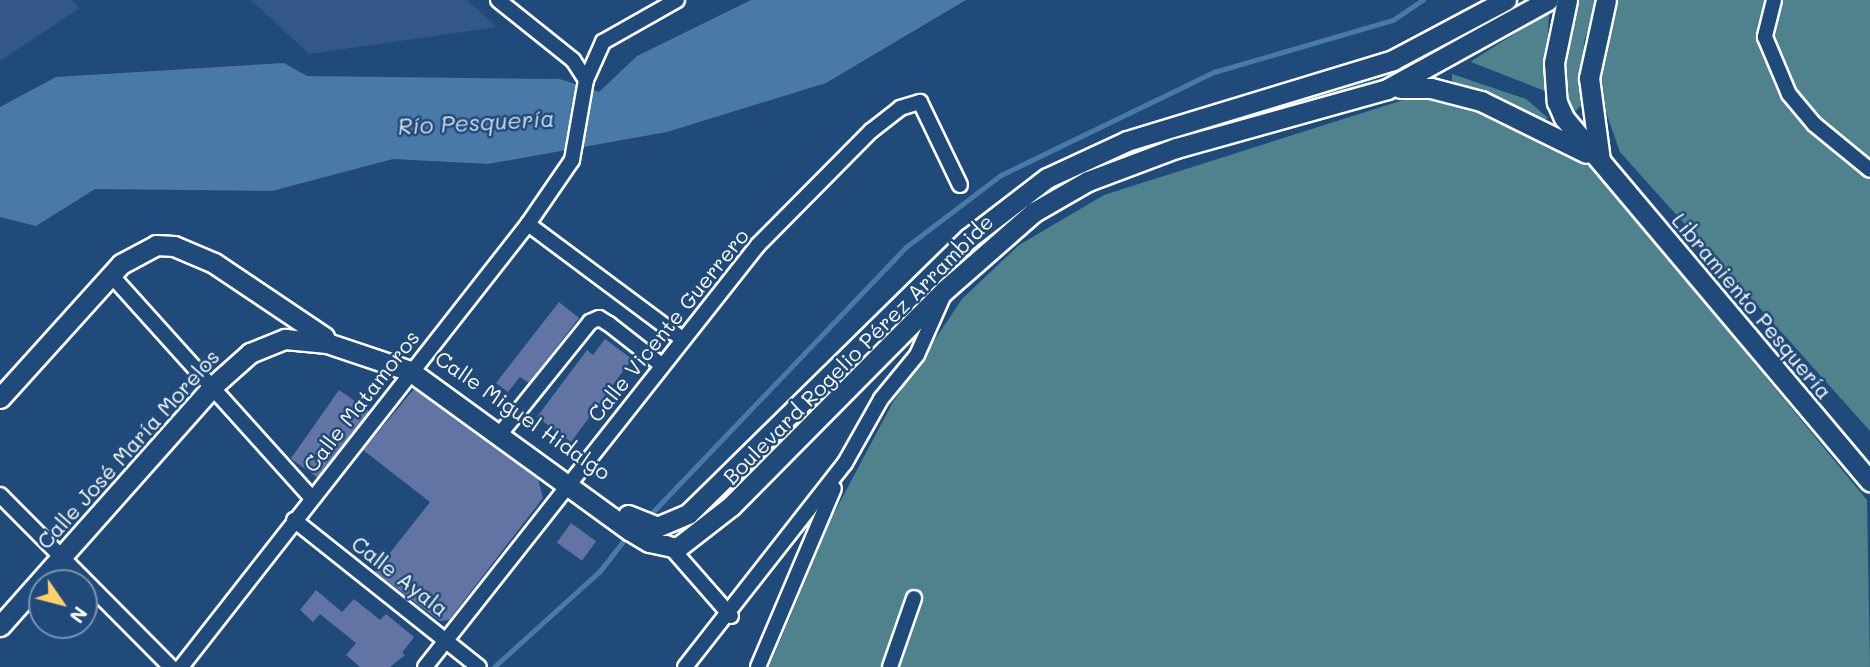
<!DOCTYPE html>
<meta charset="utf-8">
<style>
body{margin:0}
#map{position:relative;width:1870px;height:667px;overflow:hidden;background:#1f4a7a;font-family:Mali,sans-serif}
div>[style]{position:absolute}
.built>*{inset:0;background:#335786}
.green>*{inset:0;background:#50828e}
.water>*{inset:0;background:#4979a6}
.stream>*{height:4.5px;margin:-2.25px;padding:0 2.25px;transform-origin:2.25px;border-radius:2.25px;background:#4979a6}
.building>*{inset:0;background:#6174a3;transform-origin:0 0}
.roads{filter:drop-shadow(2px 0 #fff) drop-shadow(-2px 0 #fff) drop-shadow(0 2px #fff) drop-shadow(0 -2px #fff)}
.minor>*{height:14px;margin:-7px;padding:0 7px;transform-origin:7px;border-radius:7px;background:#1f4a7a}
.major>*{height:19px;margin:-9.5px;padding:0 9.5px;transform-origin:9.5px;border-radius:9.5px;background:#1f4a7a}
span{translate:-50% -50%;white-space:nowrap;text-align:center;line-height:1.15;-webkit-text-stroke:5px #1f4a7a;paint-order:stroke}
.street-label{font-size:21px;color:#fff}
.water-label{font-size:23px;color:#d2dee9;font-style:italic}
.north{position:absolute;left:28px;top:569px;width:70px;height:70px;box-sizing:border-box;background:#1f4a7a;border:2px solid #7992af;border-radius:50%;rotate:125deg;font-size:19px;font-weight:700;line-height:28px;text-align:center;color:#fff}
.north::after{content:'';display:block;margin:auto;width:24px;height:32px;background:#ffd166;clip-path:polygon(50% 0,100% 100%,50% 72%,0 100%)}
</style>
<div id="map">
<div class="built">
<i style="clip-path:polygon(0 0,71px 0,80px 8px,0 61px)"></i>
<i style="clip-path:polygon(251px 0,467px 0,497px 27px,309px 54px)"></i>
</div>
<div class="green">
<i style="clip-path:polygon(1576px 0,1599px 0,1584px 41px,1581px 105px,1574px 113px,1563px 101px,1560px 56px)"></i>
<i style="clip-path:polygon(1619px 0,1870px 0,1870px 431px,1620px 152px,1606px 112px,1599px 58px)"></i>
<i style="clip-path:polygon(1549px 12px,1545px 91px,1471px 62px,1473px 60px)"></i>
<i style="clip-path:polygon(1408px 71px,1012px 220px,972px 253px,1030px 196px,1123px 149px)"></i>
<i style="clip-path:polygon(1452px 74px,1526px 99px,1548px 118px,1543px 120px,1452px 81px)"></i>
<i style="clip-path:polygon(1419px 95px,1493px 113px,1594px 169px,1867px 500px,1870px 667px,769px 667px,833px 515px,893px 402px,962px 299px,1019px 245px,1104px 195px)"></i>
<i style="clip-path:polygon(886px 337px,747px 479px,707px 516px,745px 478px,756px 459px,867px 349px)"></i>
</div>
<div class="water">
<i style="clip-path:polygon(751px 0,966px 0,826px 83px,667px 132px,488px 164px,393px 159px,272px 191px,95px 189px,36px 226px,0 217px,0 107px,56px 77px,284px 63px,307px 76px,560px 79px,599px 92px,637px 56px)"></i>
</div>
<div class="stream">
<i style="left:648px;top:517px;width:373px;rotate:-46.3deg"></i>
<i style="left:906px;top:247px;width:119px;rotate:-37.2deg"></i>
<i style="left:1001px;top:175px;width:237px;rotate:-25.8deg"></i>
<i style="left:1214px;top:72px;width:186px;rotate:-16.2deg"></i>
<i style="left:1393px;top:20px;width:36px;rotate:-34deg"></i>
<i style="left:494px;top:667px;width:143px;rotate:-42.2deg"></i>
<i style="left:600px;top:571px;width:36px;rotate:-52deg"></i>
</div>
<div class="building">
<i style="clip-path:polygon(559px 302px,579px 318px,529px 383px,520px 377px,508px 392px,496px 383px)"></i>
<i style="clip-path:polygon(605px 339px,632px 359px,571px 442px,537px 417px,587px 350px,593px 355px)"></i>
<i style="clip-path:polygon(414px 389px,538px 479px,543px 498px,449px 620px,440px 621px,375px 572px,430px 502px,363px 450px)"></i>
<i style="left:339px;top:390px;width:37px;height:84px;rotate:35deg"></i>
<i style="left:571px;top:523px;width:31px;height:24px;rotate:36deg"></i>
<i style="clip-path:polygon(316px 590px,342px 612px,354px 599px,380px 620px,386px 614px,414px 637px,402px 653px,405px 655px,390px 667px,360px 667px,346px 655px,356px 643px,320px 614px,313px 622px,300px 610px)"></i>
</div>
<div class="roads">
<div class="minor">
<i style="left:498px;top:0;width:96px;rotate:38.7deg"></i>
<i style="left:573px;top:60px;width:24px;rotate:57deg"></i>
<i style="left:1774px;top:0;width:38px;rotate:104deg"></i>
<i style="left:1765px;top:37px;width:62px;rotate:67.2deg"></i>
<i style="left:1789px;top:94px;width:39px;rotate:50deg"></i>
<i style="left:1814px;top:124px;width:72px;rotate:39.4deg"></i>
<i style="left:528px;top:224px;width:191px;rotate:36.7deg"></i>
<i style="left:111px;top:275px;width:300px;rotate:48deg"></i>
<i style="left:500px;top:434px;width:144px;rotate:-51.2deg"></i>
<i style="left:590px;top:322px;width:10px;rotate:-24deg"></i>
<i style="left:599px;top:318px;width:12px;rotate:31deg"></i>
<i style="left:609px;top:324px;width:65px;rotate:38.1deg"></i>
<i style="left:0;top:495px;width:243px;rotate:45.2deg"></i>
<i style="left:294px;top:520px;width:236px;rotate:38.5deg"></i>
<i style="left:667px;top:543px;width:97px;rotate:48.8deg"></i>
<i style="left:181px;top:667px;width:563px;rotate:-51.93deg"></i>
<i style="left:528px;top:224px;width:78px;rotate:-55.5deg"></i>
<i style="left:572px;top:160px;width:81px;rotate:-80.1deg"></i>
<i style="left:586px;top:80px;width:42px;rotate:-65.9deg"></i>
<i style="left:603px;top:42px;width:85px;rotate:-29.6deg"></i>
<i style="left:425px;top:667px;width:538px;rotate:-51.72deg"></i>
<i style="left:758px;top:245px;width:161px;rotate:-45.3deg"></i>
<i style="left:871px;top:131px;width:37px;rotate:-38deg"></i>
<i style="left:900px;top:108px;width:21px;rotate:-17deg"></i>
<i style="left:920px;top:102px;width:92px;rotate:64.3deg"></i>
<i style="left:685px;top:667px;width:259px;rotate:-51.9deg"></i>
<i style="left:845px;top:463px;width:73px;rotate:-60.6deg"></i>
<i style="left:881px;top:399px;width:57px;rotate:-50.7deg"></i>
<i style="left:917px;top:355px;width:71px;rotate:-66deg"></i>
<i style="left:758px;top:667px;width:194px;rotate:-67deg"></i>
<i style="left:890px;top:667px;width:73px;rotate:-70.8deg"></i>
</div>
<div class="major">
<i style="left:1567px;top:0;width:64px;rotate:101.7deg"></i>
<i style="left:1554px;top:63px;width:39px;rotate:86deg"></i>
<i style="left:1557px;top:102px;width:17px;rotate:66deg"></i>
<i style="left:1564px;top:118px;width:475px;rotate:49.9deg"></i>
<i style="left:1400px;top:88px;width:31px"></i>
<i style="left:1431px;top:88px;width:52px;rotate:14.6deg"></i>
<i style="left:1481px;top:101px;width:117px;rotate:26.3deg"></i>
<i style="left:1600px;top:160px;width:83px;rotate:-97.6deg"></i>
<i style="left:1589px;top:78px;width:80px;rotate:-77.7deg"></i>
<i style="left:0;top:398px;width:181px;rotate:-47.9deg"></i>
<i style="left:121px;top:264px;width:40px;rotate:-28deg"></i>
<i style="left:156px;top:245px;width:18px;rotate:3deg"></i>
<i style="left:174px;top:246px;width:43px;rotate:23deg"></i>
<i style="left:214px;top:263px;width:133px;rotate:33.9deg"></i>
<i style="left:628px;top:515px;width:31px;rotate:22deg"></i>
<i style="left:657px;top:527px;width:34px;rotate:-23deg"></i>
<i style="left:688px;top:514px;width:394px;rotate:-44.5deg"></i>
<i style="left:969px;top:238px;width:98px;rotate:-37.6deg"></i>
<i style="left:1047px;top:178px;width:88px;rotate:-24.8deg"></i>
<i style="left:1127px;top:141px;width:278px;rotate:-16.9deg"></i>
<i style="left:1393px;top:60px;width:128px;rotate:-28deg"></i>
<i style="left:0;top:626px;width:321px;rotate:-48.4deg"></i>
<i style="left:213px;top:386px;width:50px;rotate:-41.7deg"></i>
<i style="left:250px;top:353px;width:38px;rotate:-22deg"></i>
<i style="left:285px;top:339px;width:42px;rotate:5.4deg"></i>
<i style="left:327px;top:343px;width:88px;rotate:18.6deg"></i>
<i style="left:410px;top:371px;width:271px;rotate:36deg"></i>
<i style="left:629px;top:530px;width:23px;rotate:31deg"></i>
<i style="left:649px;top:542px;width:29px;rotate:12deg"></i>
<i style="left:677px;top:548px;width:68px;rotate:-37.9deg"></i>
<i style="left:731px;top:506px;width:305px;rotate:-45.3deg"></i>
<i style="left:946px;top:289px;width:117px;rotate:-41.2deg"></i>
<i style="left:1034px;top:212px;width:62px;rotate:-29.9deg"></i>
<i style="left:1088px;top:181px;width:94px;rotate:-20.6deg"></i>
<i style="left:1176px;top:148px;width:219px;rotate:-15.6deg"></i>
<i style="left:1387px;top:89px;width:184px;rotate:-28.9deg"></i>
</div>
</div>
<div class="street-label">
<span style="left:1752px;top:306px;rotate:50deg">Libramiento Pesquería</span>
<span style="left:668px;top:325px;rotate:-51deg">Calle Vicente Guerrero</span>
<span style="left:858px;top:349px;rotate:-45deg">Boulevard Rogelio Pérez Arrambide</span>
<span style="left:361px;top:401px;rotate:-52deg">Calle Matamoros</span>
<span style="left:523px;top:415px;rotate:35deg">Calle Miguel Hidalgo</span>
<span style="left:128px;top:449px;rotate:-48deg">Calle José María Morelos</span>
<span style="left:400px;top:576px;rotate:38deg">Calle Ayala</span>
</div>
<div class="water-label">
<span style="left:476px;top:122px;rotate:-3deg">Río Pesquería</span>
</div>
<div class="north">N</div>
</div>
